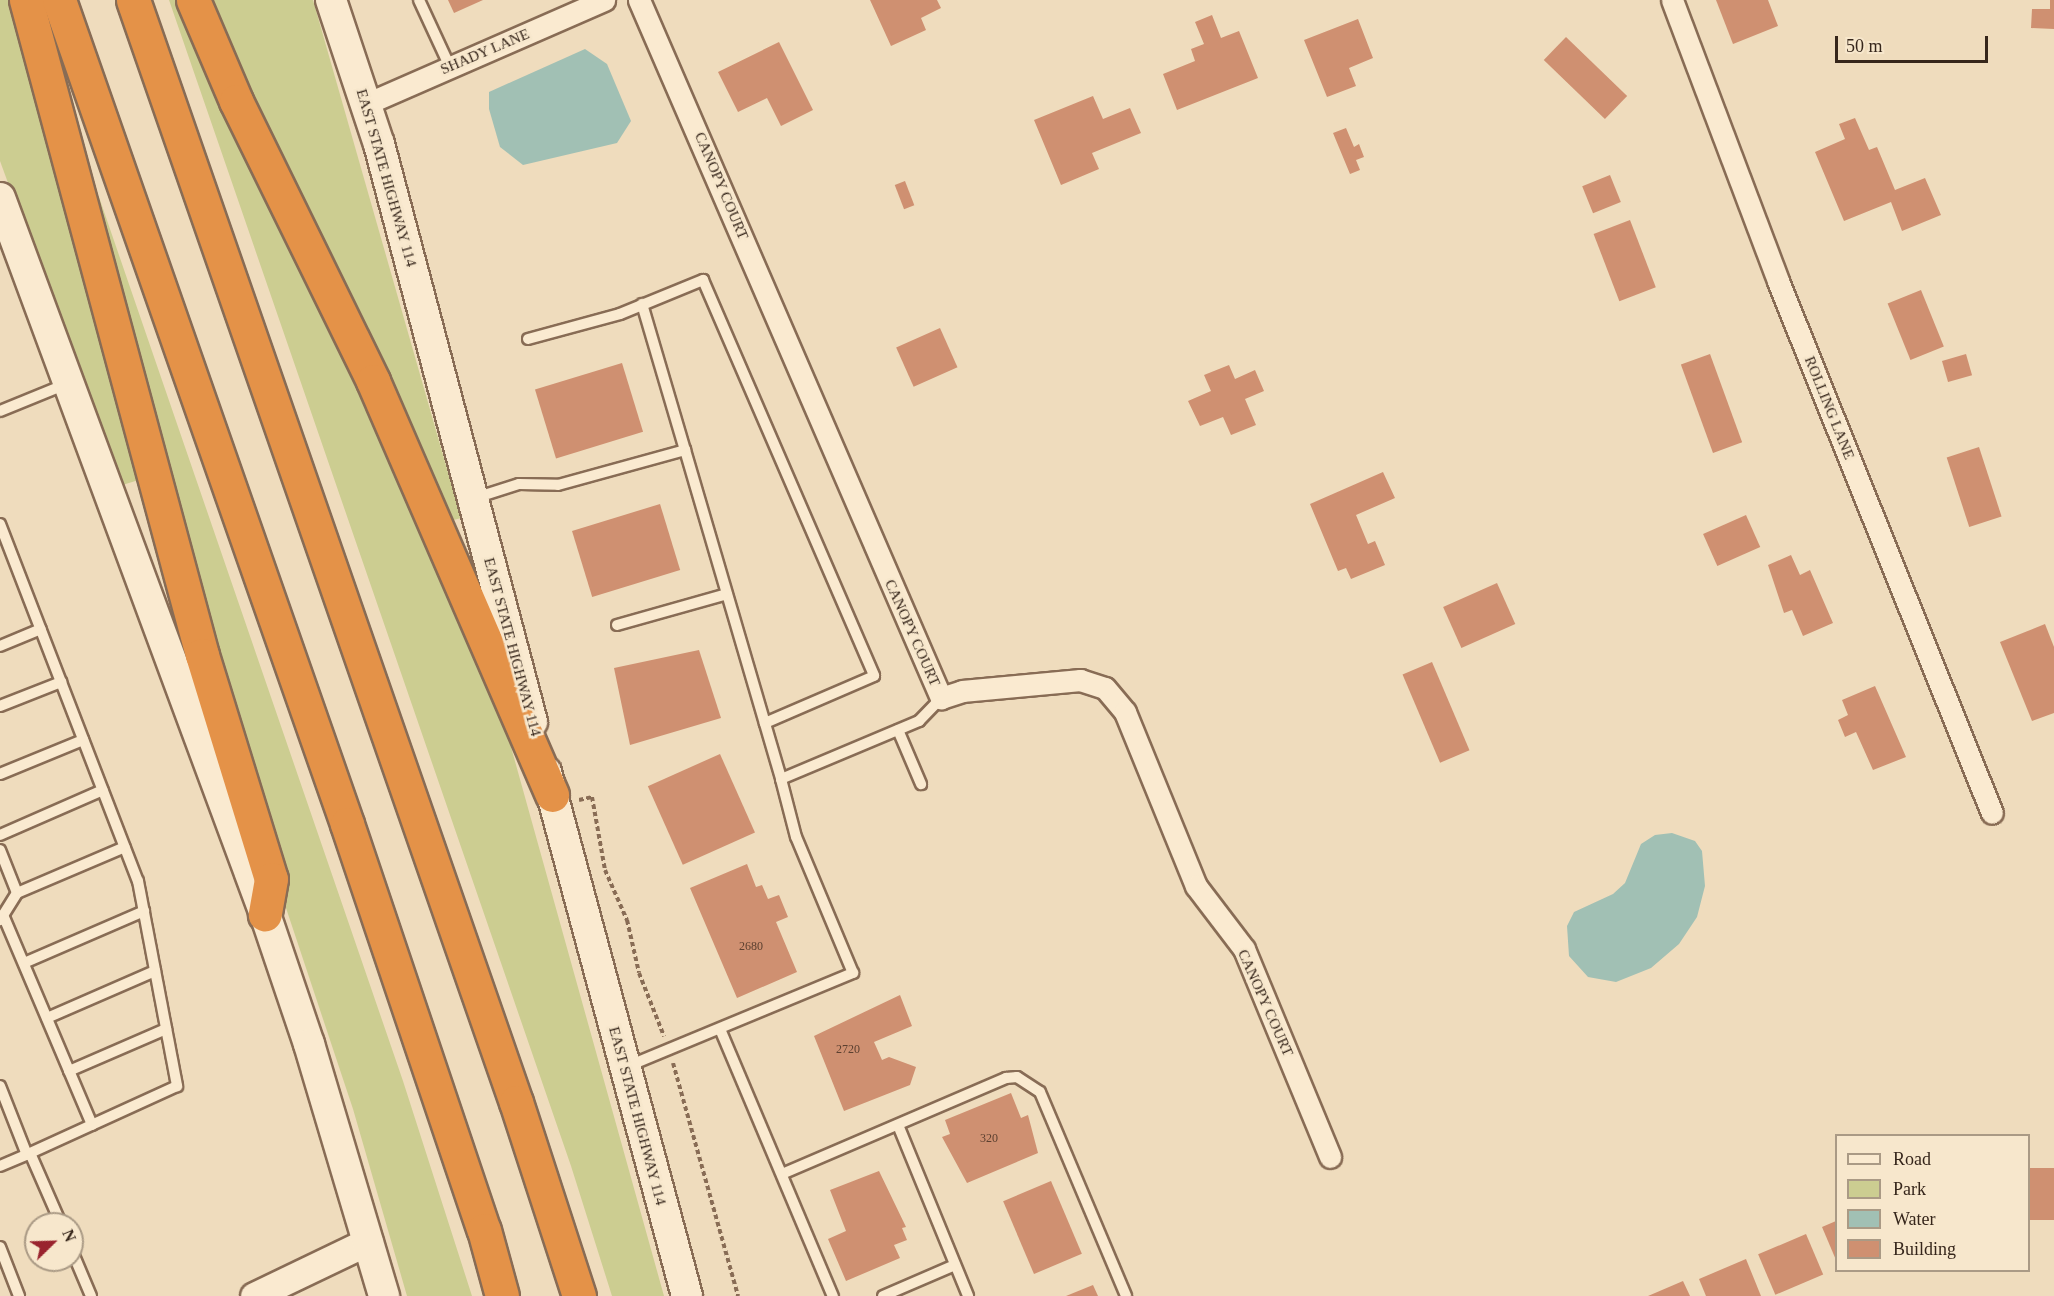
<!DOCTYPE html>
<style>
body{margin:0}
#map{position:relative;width:2054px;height:1296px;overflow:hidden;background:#efdcbd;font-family:"Times New Roman",serif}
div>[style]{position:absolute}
.green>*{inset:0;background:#cccd91}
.water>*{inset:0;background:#a1c0b4}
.building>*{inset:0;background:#cf9071;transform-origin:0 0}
.path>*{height:4px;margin-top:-2px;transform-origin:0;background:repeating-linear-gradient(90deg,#886c55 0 4.5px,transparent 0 7.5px)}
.roads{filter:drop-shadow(2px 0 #886c55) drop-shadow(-2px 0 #886c55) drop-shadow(0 2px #886c55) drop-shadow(0 -2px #886c55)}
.service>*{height:10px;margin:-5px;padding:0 5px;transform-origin:5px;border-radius:5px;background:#faead0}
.minor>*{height:21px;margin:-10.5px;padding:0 10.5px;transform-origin:10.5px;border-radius:10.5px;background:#faead0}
.tertiary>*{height:27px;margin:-13.5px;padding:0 13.5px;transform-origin:13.5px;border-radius:13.5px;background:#faead0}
.secondary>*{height:30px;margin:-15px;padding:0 15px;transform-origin:15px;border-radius:15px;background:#faead0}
.motorway>*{height:33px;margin:-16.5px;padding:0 16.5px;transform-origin:16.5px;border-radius:16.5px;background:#e49248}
span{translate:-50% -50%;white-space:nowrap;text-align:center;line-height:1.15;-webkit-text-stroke:5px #f7e7cc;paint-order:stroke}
.number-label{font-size:12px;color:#5c4030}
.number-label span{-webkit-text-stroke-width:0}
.street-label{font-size:15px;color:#36261b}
.legend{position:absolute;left:1835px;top:1134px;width:195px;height:138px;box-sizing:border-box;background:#f7e7cc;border:2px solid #aa9a85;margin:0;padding:8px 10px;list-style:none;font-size:18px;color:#36261b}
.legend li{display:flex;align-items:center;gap:12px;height:30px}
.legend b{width:30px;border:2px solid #aa9a85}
.north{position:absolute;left:24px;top:1212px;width:60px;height:60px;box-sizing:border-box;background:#f7e7cc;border:2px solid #aa9a85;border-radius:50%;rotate:67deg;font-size:16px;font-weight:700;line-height:24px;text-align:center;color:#36261b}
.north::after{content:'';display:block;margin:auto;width:21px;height:27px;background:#99232e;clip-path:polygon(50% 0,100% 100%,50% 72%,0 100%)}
.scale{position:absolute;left:1835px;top:36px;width:153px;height:27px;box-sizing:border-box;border:3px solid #36261b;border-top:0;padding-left:8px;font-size:18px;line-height:21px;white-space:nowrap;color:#36261b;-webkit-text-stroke:4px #f7e7cc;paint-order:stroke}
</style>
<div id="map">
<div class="green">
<i style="clip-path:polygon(0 0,15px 0,142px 479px,119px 486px,0 161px)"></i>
<i style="clip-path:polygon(169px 0,180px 0,298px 246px,506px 729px,664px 1296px,612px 1296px,571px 1166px)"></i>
<i style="clip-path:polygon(202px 0,313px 0,461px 518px,450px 521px)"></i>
<i style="clip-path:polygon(99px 197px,403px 1081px,472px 1296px,407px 1296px,353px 1109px,262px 836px,89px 200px)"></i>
</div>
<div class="water">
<i style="clip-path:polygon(585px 49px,607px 64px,631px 121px,617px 143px,523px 165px,500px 147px,489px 109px,489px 92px)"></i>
<i style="clip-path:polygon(1672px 833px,1695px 841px,1702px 851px,1705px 886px,1697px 917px,1679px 944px,1651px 968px,1616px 982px,1588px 977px,1569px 956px,1567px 926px,1574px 912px,1613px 894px,1625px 883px,1641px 844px,1655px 835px)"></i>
</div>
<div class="building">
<i style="clip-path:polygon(448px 0,483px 0,454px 13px)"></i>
<i style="clip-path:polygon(870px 0,937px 0,941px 8px,921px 18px,926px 30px,891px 46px)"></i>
<i style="clip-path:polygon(1716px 0,1768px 0,1778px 26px,1733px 44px)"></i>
<i style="clip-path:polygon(2050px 0,2054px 0,2054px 29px,2031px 28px,2032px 9px,2050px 9px)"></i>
<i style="clip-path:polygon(1212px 15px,1221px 38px,1239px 31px,1258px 78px,1177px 110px,1163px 74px,1195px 61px,1191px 49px,1204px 44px,1195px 22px)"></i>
<i style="clip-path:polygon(1358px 19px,1373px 58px,1349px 68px,1356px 86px,1327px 97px,1304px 40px)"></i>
<i style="left:1566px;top:37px;width:85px;height:32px;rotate:44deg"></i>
<i style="clip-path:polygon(779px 42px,813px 110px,781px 126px,767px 98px,738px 112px,718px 72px)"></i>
<i style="clip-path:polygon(1093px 96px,1103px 119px,1130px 108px,1141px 133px,1092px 153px,1099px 169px,1061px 185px,1034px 120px)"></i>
<i style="clip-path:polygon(1855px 118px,1869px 150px,1877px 147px,1895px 190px,1925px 178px,1941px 215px,1902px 231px,1891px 202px,1844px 221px,1815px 152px,1845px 139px,1839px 124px)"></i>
<i style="clip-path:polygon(1346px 128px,1354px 147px,1359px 144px,1364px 157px,1356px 160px,1360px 170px,1350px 174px,1333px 133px)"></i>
<i style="left:1610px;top:175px;width:29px;height:30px;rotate:68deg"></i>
<i style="left:905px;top:181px;width:26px;height:11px;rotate:69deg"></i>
<i style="left:1630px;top:220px;width:72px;height:39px;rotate:69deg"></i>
<i style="left:1921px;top:290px;width:61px;height:36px;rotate:68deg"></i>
<i style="left:940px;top:328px;width:43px;height:48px;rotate:66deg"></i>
<i style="left:1710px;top:354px;width:94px;height:31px;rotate:70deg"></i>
<i style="left:1966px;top:354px;width:22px;height:25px;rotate:74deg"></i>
<i style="left:622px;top:363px;width:72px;height:91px;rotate:73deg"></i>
<i style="clip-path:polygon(1229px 365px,1235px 379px,1255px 370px,1264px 391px,1245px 399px,1256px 425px,1231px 435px,1223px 417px,1200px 426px,1188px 401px,1211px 391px,1204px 375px)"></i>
<i style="left:1979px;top:447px;width:73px;height:34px;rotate:72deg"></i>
<i style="clip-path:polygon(1383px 472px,1395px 498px,1356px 515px,1368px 544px,1375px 541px,1385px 565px,1351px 579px,1346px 568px,1338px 571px,1310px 504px)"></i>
<i style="left:660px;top:504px;width:69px;height:92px;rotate:73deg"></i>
<i style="left:1746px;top:515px;width:35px;height:47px;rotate:66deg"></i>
<i style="clip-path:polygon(1791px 555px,1800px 575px,1810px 570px,1833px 623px,1803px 636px,1792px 610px,1784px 613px,1768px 565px)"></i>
<i style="left:1497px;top:583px;width:45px;height:59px;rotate:66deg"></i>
<i style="clip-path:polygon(2045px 624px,2054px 647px,2054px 713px,2032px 721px,2000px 642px)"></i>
<i style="clip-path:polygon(699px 650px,721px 718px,630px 745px,614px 668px)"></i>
<i style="left:1432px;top:662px;width:96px;height:32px;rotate:67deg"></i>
<i style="clip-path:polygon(1875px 686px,1906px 757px,1873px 770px,1856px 732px,1845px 737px,1838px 720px,1848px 715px,1842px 700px)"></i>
<i style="left:720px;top:754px;width:86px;height:79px;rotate:66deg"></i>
<i style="clip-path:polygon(747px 864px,756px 887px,762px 885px,768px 899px,779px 895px,788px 917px,776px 922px,797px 972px,737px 998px,690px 888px)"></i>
<i style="clip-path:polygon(900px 995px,912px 1026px,874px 1042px,882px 1060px,889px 1057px,916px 1067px,910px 1085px,844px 1111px,814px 1036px)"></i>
<i style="clip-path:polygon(1011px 1093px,1021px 1118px,1028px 1115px,1038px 1153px,967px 1183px,942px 1137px,950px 1134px,945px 1120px)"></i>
<i style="left:2054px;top:1168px;width:52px;height:26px;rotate:90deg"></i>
<i style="clip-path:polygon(879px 1171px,906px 1227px,902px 1228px,907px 1240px,894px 1245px,900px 1258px,846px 1281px,828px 1239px,846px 1231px,830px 1190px)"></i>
<i style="left:1051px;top:1181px;width:79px;height:52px;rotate:67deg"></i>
<i style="clip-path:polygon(1836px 1221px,1836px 1260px,1822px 1227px)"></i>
<i style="left:1806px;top:1234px;width:44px;height:52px;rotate:67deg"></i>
<i style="clip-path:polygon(1746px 1259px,1761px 1296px,1706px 1296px,1699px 1279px)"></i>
<i style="clip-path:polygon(1683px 1281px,1690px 1296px,1648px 1296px)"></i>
<i style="clip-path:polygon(1093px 1285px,1098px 1296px,1066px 1296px)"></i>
</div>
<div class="path">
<i style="left:579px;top:800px;width:13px;rotate:-13deg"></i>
<i style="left:592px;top:797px;width:74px;rotate:79.9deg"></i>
<i style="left:605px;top:870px;width:55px;rotate:66.3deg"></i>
<i style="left:627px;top:920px;width:54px;rotate:77.2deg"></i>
<i style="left:639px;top:973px;width:68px;rotate:68.4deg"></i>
<i style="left:673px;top:1063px;width:242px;rotate:74.4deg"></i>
</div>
<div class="roads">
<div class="service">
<i style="left:419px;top:0;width:74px;rotate:65.2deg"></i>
<i style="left:642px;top:304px;width:152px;rotate:73.6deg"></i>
<i style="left:528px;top:339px;width:95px;rotate:-15.2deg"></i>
<i style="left:620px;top:314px;width:90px;rotate:-22.3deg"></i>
<i style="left:703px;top:280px;width:431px;rotate:66.6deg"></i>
<i style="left:874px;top:676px;width:119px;rotate:156.7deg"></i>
<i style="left:0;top:411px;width:71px;rotate:-22.2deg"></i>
<i style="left:475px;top:498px;width:46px;rotate:-17.7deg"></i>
<i style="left:519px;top:484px;width:39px;rotate:1deg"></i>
<i style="left:558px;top:485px;width:132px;rotate:-15.4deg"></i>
<i style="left:685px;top:450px;width:343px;rotate:73.7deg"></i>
<i style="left:781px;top:779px;width:150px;rotate:-22.8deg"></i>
<i style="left:919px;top:721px;width:32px;rotate:-46deg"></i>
<i style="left:0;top:524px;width:383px;rotate:68.9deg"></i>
<i style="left:138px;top:881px;width:209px;rotate:79.2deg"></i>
<i style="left:177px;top:1086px;width:162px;rotate:155.5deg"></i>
<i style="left:30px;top:1153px;width:77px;rotate:66.4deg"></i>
<i style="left:617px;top:625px;width:114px;rotate:-15.7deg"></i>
<i style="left:0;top:646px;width:44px;rotate:-22.5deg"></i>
<i style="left:0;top:706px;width:66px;rotate:-21.5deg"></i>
<i style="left:898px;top:730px;width:59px;rotate:66.9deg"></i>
<i style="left:0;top:774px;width:90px;rotate:-22.3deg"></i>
<i style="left:0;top:835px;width:112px;rotate:-23.6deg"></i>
<i style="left:0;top:850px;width:46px;rotate:68.4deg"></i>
<i style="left:17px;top:893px;width:32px;rotate:122deg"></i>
<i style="left:17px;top:893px;width:117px;rotate:-23.1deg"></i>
<i style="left:3px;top:915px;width:228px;rotate:67deg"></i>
<i style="left:24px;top:963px;width:131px;rotate:-23.4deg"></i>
<i style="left:47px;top:1018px;width:118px;rotate:-23.5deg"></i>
<i style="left:720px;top:1029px;width:290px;rotate:67.1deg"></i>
<i style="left:626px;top:1067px;width:246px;rotate:-22.5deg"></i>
<i style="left:853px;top:973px;width:147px;rotate:-112.7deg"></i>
<i style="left:796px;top:837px;width:60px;rotate:-104.5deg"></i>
<i style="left:69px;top:1071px;width:106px;rotate:-23.4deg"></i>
<i style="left:0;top:1086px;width:74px;rotate:68.6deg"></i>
<i style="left:898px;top:1125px;width:185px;rotate:67.7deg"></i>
<i style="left:0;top:1166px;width:33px;rotate:-23deg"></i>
<i style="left:782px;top:1174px;width:244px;rotate:-23.2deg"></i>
<i style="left:1006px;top:1078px;width:11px;rotate:-5deg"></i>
<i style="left:1017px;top:1077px;width:27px;rotate:33deg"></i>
<i style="left:1040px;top:1092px;width:221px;rotate:67.1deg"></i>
<i style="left:0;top:1247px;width:53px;rotate:68.8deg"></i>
<i style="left:72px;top:1251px;width:49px;rotate:67.1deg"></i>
<i style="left:883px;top:1296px;width:78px;rotate:-23.3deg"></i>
</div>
<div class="minor">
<i style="left:639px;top:0;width:761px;rotate:66.6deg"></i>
<i style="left:941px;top:698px;width:22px;rotate:-18deg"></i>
<i style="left:962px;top:691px;width:119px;rotate:-5.3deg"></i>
<i style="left:1080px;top:680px;width:26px;rotate:18deg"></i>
<i style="left:1105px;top:688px;width:31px;rotate:50deg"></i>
<i style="left:1125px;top:712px;width:188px;rotate:67.8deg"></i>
<i style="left:1196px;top:886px;width:79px;rotate:52.7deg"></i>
<i style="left:1244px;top:949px;width:225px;rotate:67.5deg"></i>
<i style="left:1672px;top:0;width:300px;rotate:69.3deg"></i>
<i style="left:1778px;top:281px;width:573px;rotate:68.09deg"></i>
<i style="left:366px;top:104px;width:260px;rotate:-23.6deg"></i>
</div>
<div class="tertiary">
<i style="left:254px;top:1296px;width:127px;rotate:-25.6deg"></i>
</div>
<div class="secondary">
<i style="left:331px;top:0;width:152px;rotate:71.6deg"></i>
<i style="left:379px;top:144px;width:598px;rotate:75.17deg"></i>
<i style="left:0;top:198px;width:763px;rotate:69.69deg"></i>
<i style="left:265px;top:914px;width:137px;rotate:71.3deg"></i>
<i style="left:309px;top:1044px;width:263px;rotate:73.4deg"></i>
<i style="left:546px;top:772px;width:543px;rotate:74.94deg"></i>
</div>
<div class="motorway">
<i style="left:26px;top:0;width:678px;rotate:74.96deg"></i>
<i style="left:202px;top:655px;width:234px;rotate:72.9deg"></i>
<i style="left:271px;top:879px;width:36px;rotate:100deg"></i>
<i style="left:59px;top:0;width:873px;rotate:70.73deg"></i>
<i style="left:347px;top:824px;width:428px;rotate:71.4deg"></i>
<i style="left:484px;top:1230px;width:68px;rotate:74.7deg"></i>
<i style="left:133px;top:0;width:1167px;rotate:70.84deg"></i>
<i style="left:516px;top:1102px;width:204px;rotate:72deg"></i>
<i style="left:193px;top:0;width:110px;rotate:66.9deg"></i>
<i style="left:236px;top:101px;width:312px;rotate:63.9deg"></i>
<i style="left:373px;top:381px;width:451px;rotate:66.6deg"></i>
</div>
</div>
<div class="number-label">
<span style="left:751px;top:947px">2680</span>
<span style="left:848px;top:1050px">2720</span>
<span style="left:989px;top:1139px">320</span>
</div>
<div class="street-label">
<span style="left:485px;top:52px;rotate:-23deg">SHADY LANE</span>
<span style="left:386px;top:178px;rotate:74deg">EAST STATE HIGHWAY 114</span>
<span style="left:721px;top:186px;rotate:67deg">CANOPY COURT</span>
<span style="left:1829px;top:408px;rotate:68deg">ROLLING LANE</span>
<span style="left:912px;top:633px;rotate:66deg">CANOPY COURT</span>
<span style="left:512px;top:647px;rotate:75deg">EAST STATE HIGHWAY 114</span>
<span style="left:1265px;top:1003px;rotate:66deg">CANOPY COURT</span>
<span style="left:637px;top:1116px;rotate:75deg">EAST STATE HIGHWAY 114</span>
</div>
<ul class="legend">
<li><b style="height:8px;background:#faead0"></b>Road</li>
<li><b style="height:16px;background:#cccd91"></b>Park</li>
<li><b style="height:16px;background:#a1c0b4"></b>Water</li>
<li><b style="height:16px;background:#cf9071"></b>Building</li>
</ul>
<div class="north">N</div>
<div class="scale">50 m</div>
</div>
